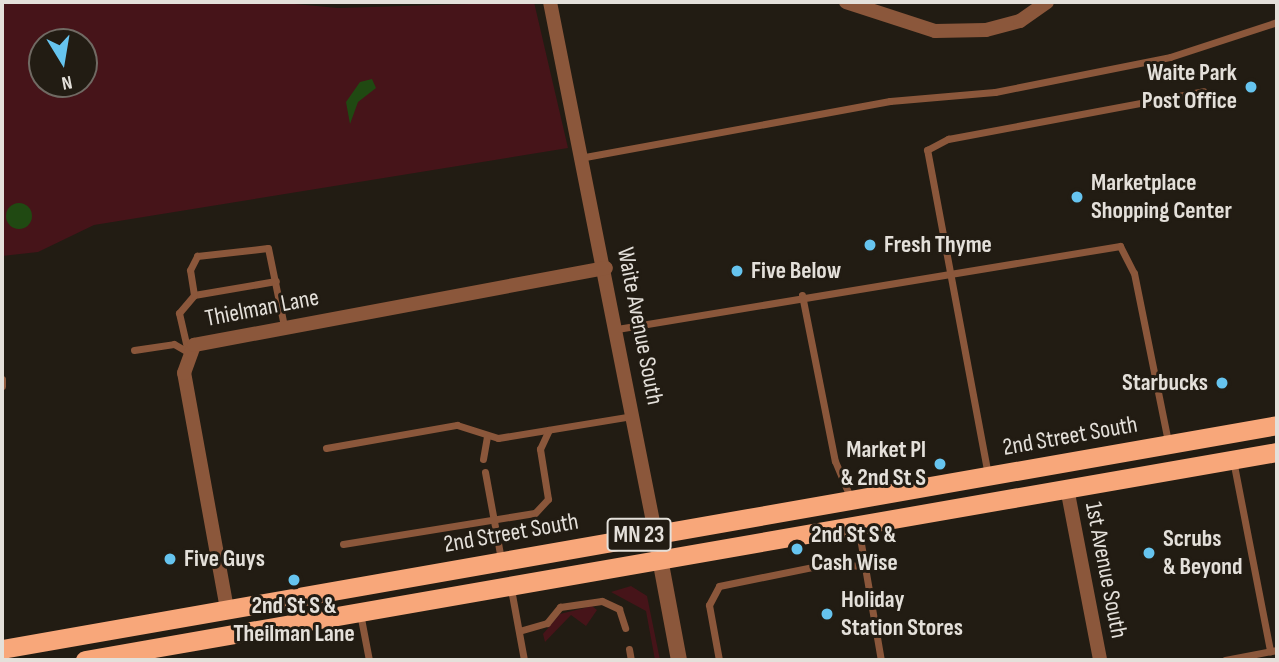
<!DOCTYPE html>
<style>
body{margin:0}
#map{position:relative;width:1279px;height:662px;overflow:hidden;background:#221c13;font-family:"Sofia Sans Condensed",sans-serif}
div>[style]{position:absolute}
.green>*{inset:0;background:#461419}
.water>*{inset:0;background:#204912}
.round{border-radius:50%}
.service>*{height:7px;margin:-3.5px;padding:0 3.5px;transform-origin:3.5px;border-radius:3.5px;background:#8b573b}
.minor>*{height:14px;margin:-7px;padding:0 7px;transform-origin:7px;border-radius:7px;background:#8b573b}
.tertiary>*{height:16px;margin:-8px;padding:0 8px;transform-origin:8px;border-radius:8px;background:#8b573b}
.trunk>*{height:19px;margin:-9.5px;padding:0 9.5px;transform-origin:9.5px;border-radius:9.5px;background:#f8a77a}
.dots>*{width:19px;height:19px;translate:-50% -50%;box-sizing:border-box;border:4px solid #221c13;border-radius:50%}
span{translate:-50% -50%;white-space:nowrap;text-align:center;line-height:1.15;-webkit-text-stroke:6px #221c13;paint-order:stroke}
.shield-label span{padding:2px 5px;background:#221c13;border:2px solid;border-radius:5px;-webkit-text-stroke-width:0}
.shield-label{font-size:23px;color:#e4e0da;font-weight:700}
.poi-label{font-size:24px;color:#e4e0da;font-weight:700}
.right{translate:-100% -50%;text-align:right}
.left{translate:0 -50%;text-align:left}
.street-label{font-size:24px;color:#e4e0da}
.frame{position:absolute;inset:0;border:4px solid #e4e0da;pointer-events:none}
.north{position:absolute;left:28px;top:28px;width:70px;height:70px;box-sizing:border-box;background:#221c13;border:2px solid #706a63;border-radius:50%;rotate:169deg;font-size:19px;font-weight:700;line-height:28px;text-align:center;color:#e4e0da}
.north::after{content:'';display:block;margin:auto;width:24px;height:32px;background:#66c4ef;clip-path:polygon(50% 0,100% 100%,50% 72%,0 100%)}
</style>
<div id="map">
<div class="green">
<div style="clip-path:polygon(evenodd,2px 2px,273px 2px,338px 8px,534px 2px,568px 148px,94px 225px,38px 252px,2px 256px,2px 2px,42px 42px,84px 42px,84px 84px,42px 84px,42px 42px)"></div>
<div style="clip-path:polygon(631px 586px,647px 596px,660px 660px,655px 660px,646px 611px,611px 592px)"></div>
<div style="clip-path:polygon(592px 606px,597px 610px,586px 626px,571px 615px,545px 642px,543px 634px,560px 614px)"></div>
</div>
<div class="water">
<div style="clip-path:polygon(372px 79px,376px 88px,358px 102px,350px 124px,346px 102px,360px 82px)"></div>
<div class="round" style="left:6px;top:203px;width:26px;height:26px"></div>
</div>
<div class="service">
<div style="left:585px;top:157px;width:310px;rotate:-10.4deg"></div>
<div style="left:890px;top:101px;width:105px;rotate:-4.9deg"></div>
<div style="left:995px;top:92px;width:178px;rotate:-11.3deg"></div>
<div style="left:1170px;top:57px;width:113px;rotate:-18.1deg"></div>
<div style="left:194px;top:295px;width:83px;rotate:-9.7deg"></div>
<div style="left:802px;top:295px;width:169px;rotate:78.8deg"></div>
<div style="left:835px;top:461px;width:41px;rotate:67.2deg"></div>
<div style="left:617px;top:329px;width:510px;rotate:-9.37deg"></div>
<div style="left:1120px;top:246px;width:30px;rotate:63deg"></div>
<div style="left:1134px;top:273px;width:171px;rotate:78.6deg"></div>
<div style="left:134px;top:350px;width:40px;rotate:-8.5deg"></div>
<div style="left:174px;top:344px;width:14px;rotate:30deg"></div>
<div style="left:188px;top:352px;width:40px;rotate:-103deg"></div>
<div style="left:179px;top:313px;width:23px;rotate:-50deg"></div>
<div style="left:194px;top:295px;width:25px;rotate:-99deg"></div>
<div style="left:190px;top:270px;width:16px;rotate:-63deg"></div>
<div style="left:197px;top:256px;width:71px;rotate:-6.4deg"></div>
<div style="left:268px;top:248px;width:80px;rotate:78.4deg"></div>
<div style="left:2px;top:379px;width:7px;rotate:90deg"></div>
<div style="left:326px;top:448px;width:133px;rotate:-10deg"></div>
<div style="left:457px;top:425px;width:43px;rotate:17.6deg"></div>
<div style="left:498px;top:438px;width:137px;rotate:-9.3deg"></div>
<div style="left:483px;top:459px;width:23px;rotate:-80deg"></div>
<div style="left:1233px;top:460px;width:195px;rotate:79deg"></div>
<div style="left:485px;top:472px;width:88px;rotate:79.6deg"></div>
<div style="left:988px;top:475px;width:331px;rotate:-100.6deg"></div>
<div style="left:927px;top:150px;width:24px;rotate:-28deg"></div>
<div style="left:948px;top:139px;width:260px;rotate:-10.6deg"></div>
<div style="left:858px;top:526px;width:136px;rotate:80.3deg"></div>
<div style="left:343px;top:544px;width:194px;rotate:-9.2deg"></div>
<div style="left:535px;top:513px;width:19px;rotate:-47deg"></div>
<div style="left:548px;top:499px;width:51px;rotate:-99.1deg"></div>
<div style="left:540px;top:449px;width:21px;rotate:-65deg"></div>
<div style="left:511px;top:589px;width:72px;rotate:79.6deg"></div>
<div style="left:360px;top:613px;width:48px;rotate:79.2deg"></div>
<div style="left:519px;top:631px;width:29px;rotate:-16deg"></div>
<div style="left:547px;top:623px;width:21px;rotate:-51deg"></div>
<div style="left:560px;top:607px;width:42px;rotate:-8.1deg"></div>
<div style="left:602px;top:601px;width:19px;rotate:25deg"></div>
<div style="left:619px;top:609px;width:20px;rotate:72deg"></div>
<div style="left:629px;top:649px;width:11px;rotate:80deg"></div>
<div style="left:719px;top:660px;width:56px;rotate:-100.3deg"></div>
<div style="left:709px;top:605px;width:21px;rotate:-62deg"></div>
<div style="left:719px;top:586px;width:110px;rotate:-11.5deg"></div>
<div style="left:827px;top:564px;width:38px;rotate:3deg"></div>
<div style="left:1225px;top:660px;width:53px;rotate:-10.9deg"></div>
</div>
<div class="minor">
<div style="left:550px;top:2px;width:540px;rotate:78.79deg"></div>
<div style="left:846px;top:2px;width:94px;rotate:18deg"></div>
<div style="left:935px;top:31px;width:51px;rotate:-1.1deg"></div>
<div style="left:986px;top:30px;width:35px;rotate:-15deg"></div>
<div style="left:1020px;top:21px;width:33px;rotate:-35deg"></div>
<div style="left:1067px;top:488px;width:175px;rotate:79.1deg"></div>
<div style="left:227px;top:609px;width:240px;rotate:-100.3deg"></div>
<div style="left:184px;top:373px;width:30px;rotate:-70deg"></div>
<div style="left:194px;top:345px;width:419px;rotate:-10.6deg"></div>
</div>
<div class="tertiary">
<div style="left:655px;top:532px;width:130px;rotate:79.4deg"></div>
</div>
<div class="trunk">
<div style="left:2px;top:649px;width:1295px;rotate:-9.96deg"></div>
<div style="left:85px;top:660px;width:1210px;rotate:-9.9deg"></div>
</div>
<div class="dots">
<div style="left:1251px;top:87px;background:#66c4ef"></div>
<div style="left:1077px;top:197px;background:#66c4ef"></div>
<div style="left:870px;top:245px;background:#66c4ef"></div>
<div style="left:737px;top:271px;background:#66c4ef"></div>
<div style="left:1222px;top:383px;background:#66c4ef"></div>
<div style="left:940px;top:464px;background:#66c4ef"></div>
<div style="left:797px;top:549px;background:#66c4ef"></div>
<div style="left:1149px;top:553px;background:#66c4ef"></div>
<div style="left:170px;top:559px;background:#66c4ef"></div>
<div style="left:294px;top:580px;background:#66c4ef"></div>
<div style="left:827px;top:614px;background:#66c4ef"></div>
</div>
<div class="shield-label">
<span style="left:639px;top:535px">MN 23</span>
</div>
<div class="poi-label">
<span class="right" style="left:1237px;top:87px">Waite Park<br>Post Office</span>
<span class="left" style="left:1091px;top:197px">Marketplace<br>Shopping Center</span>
<span class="left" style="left:884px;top:245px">Fresh Thyme</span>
<span class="left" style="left:751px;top:271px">Five Below</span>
<span class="right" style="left:1208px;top:383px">Starbucks</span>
<span class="right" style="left:926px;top:464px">Market Pl<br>&amp; 2nd St S</span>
<span class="left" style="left:811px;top:549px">2nd St S &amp;<br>Cash Wise</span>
<span class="left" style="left:1163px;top:553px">Scrubs<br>&amp; Beyond</span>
<span class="left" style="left:184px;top:559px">Five Guys</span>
<span class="left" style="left:841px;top:614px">Holiday<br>Station Stores</span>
<span style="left:294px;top:620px">2nd St S &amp;<br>Theilman Lane</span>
</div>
<div class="street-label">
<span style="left:262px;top:308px;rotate:-11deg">Thielman Lane</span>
<span style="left:640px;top:326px;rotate:79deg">Waite Avenue South</span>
<span style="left:1070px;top:436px;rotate:-10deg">2nd Street South</span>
<span style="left:511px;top:533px;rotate:-10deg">2nd Street South</span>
<span style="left:1106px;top:570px;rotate:79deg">1st Avenue South</span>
</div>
<div class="frame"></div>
<div class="north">N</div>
</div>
